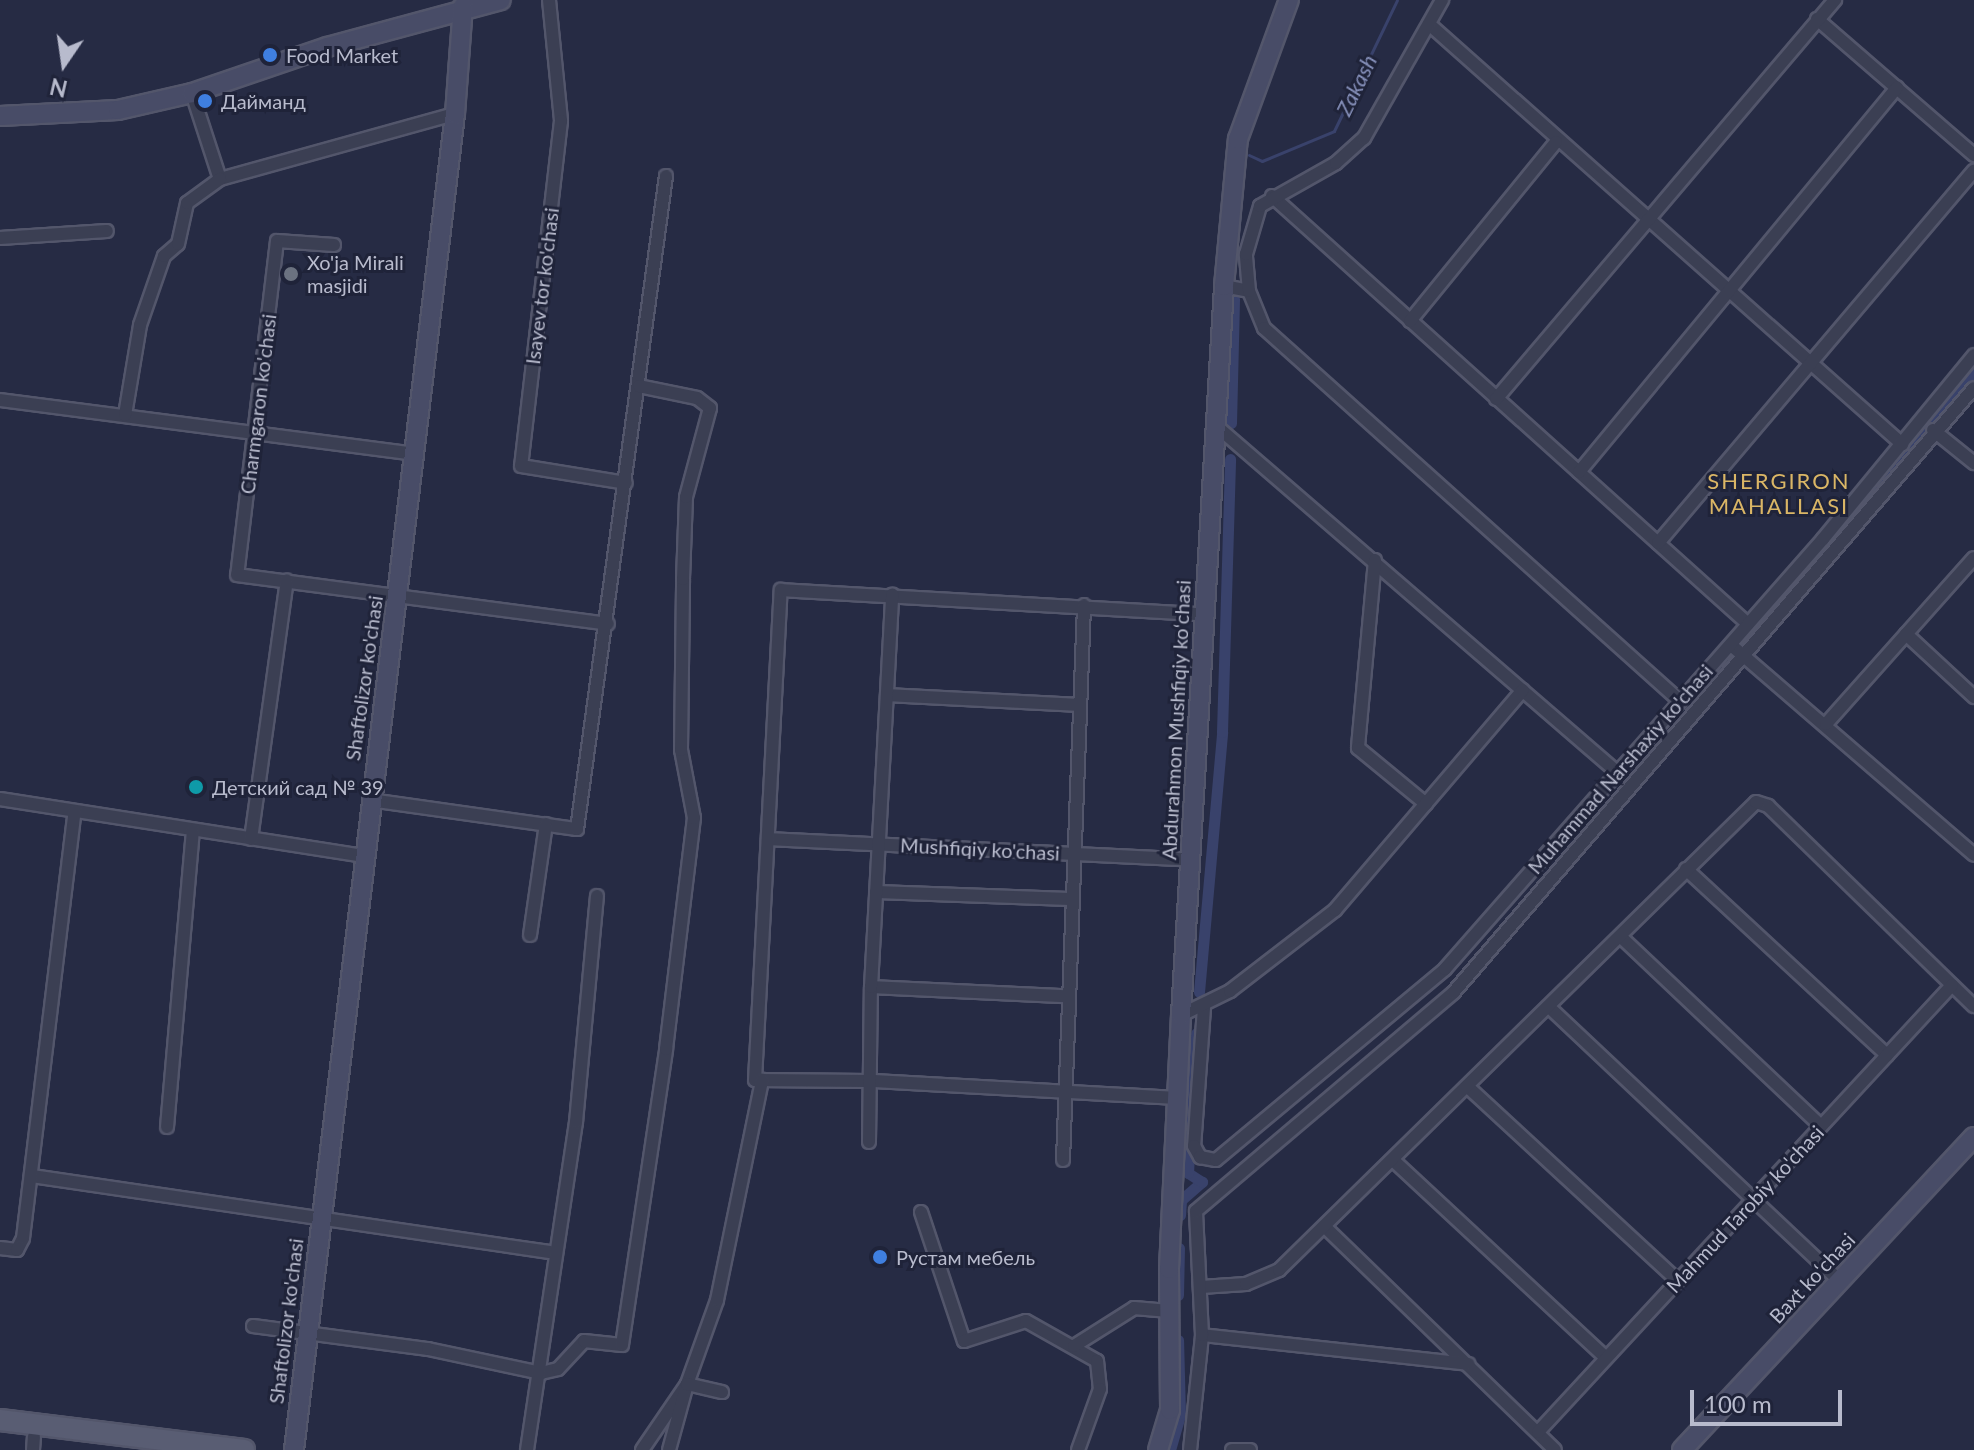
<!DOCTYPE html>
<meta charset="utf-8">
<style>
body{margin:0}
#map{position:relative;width:1974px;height:1450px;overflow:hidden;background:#262b44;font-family:Lato,sans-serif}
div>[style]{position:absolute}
.stream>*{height:3px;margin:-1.5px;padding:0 1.5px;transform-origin:1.5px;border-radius:1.5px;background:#39426b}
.canal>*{height:11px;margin:-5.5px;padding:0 5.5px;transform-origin:5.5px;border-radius:5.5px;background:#39426b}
.roads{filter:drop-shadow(2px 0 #53566b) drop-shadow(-2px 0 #53566b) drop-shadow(0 2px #53566b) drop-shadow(0 -2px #53566b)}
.street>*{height:12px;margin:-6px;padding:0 6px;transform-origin:6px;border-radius:6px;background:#3b3f53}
.secondary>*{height:18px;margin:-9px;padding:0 9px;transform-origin:9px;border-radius:9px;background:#484c67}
.primary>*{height:20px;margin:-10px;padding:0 10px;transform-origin:10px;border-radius:10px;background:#595d73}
.dots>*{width:22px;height:22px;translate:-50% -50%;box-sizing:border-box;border:4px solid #1f2339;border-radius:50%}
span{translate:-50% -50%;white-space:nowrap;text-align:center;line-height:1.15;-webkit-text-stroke:6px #1f2339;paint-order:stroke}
.poi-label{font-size:20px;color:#b8bbcd}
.left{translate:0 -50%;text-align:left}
.street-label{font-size:20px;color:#b8bbcd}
.water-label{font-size:22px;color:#858fb9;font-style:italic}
.neighbourhood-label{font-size:22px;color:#dab666;letter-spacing:2px}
.north{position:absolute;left:24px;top:24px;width:80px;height:80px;-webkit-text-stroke:6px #1f2339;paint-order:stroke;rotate:193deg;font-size:22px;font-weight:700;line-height:32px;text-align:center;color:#b8bbcd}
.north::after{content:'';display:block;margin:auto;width:28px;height:36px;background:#b8bbcd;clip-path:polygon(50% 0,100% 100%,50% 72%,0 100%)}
.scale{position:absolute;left:1690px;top:1390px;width:152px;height:36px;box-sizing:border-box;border:4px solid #b8bbcd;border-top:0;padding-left:10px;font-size:24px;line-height:28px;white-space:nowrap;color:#b8bbcd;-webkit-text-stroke:6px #1f2339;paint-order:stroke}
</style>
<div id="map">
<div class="stream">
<div style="left:1249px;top:155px;width:14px;rotate:25deg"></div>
<div style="left:1262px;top:161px;width:78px;rotate:-22.6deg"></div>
<div style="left:1334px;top:131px;width:145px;rotate:-64.3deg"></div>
</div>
<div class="canal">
<div style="left:1935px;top:419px;width:63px;rotate:-51.5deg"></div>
<div style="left:1231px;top:423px;width:124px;rotate:-88.6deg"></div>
<div style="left:1750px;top:637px;width:268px;rotate:-49.5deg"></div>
<div style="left:1199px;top:992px;width:261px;rotate:-84.9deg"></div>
<div style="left:1222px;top:732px;width:273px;rotate:-88.3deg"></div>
<div style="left:1180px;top:1215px;width:15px;rotate:-86deg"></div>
<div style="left:1181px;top:1200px;width:28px;rotate:-41deg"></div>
<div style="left:1202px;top:1182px;width:17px;rotate:-147deg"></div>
<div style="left:1188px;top:1173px;width:140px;rotate:-86.7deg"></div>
<div style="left:1178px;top:1295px;width:47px;rotate:-88.8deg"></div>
<div style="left:1170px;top:1450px;width:37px;rotate:-74deg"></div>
<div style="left:1180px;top:1414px;width:74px;rotate:-91.5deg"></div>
</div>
<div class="roads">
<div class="street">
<div style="left:549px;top:0;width:122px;rotate:84.3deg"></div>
<div style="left:561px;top:121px;width:347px;rotate:96.6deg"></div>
<div style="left:521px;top:466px;width:106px;rotate:9.2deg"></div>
<div style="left:1817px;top:19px;width:208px;rotate:40.9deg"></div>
<div style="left:1429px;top:24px;width:633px;rotate:41.6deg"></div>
<div style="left:192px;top:93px;width:90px;rotate:72deg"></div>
<div style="left:220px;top:179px;width:244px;rotate:-15.5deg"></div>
<div style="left:1272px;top:196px;width:640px;rotate:41.96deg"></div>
<div style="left:0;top:238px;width:107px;rotate:-3.7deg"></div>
<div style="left:334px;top:245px;width:57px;rotate:-176deg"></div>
<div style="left:277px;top:241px;width:336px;rotate:96.8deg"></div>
<div style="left:237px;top:575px;width:374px;rotate:7.5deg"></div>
<div style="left:1224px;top:286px;width:25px;rotate:11deg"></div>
<div style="left:1249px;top:291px;width:40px;rotate:68deg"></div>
<div style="left:1264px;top:328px;width:559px;rotate:41.88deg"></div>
<div style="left:1249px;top:291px;width:37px;rotate:-95deg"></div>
<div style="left:1246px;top:254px;width:50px;rotate:-73.7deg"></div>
<div style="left:1260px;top:206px;width:87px;rotate:-29.5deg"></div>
<div style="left:1336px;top:163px;width:38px;rotate:-42deg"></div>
<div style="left:1364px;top:138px;width:159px;rotate:-60.5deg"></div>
<div style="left:1410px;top:321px;width:231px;rotate:-50.8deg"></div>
<div style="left:1496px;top:399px;width:524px;rotate:-49.65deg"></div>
<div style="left:0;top:400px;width:417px;rotate:7.4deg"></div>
<div style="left:125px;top:415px;width:91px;rotate:-80.5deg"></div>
<div style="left:140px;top:325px;width:73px;rotate:-70.8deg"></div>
<div style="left:164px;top:256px;width:18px;rotate:-41deg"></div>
<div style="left:178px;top:244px;width:42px;rotate:-77.6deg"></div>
<div style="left:187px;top:203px;width:41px;rotate:-36deg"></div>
<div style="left:1214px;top:424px;width:532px;rotate:40.81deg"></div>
<div style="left:1933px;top:430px;width:53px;rotate:38.8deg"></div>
<div style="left:1579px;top:472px;width:499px;rotate:-50.4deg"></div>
<div style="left:1658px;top:543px;width:488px;rotate:-49.7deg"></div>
<div style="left:1375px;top:560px;width:189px;rotate:95.2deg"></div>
<div style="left:1358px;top:748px;width:88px;rotate:39.5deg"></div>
<div style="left:1906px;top:634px;width:93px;rotate:42.8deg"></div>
<div style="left:1731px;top:645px;width:321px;rotate:40.8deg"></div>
<div style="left:887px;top:695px;width:192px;rotate:3deg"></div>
<div style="left:1826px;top:724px;width:222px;rotate:-48.3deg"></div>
<div style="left:0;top:799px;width:369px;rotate:8.9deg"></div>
<div style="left:370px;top:800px;width:209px;rotate:8deg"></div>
<div style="left:577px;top:829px;width:659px;rotate:-82.24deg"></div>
<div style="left:251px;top:839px;width:261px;rotate:-82.1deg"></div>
<div style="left:768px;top:839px;width:425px;rotate:2.8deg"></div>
<div style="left:1686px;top:869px;width:274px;rotate:42.8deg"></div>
<div style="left:876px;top:892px;width:194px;rotate:2.1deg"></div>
<div style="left:530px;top:935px;width:112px;rotate:-81.8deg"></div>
<div style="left:1621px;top:937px;width:275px;rotate:43.4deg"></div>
<div style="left:871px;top:987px;width:194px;rotate:2.7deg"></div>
<div style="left:1204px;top:1008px;width:138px;rotate:94.1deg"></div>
<div style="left:1194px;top:1146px;width:13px;rotate:61deg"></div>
<div style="left:1200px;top:1157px;width:16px;rotate:11deg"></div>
<div style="left:1216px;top:1160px;width:298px;rotate:-39.8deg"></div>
<div style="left:1445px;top:969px;width:573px;rotate:-48.68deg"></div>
<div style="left:1823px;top:539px;width:238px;rotate:-50.6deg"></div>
<div style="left:1550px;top:1008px;width:398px;rotate:43.3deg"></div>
<div style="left:1181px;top:1015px;width:55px;rotate:-26.1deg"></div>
<div style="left:1230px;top:991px;width:133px;rotate:-37.6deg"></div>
<div style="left:1335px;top:910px;width:289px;rotate:-49.5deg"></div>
<div style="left:1469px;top:1088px;width:284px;rotate:42.7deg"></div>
<div style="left:1177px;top:1098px;width:308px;rotate:-176.8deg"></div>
<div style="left:869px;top:1081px;width:114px;rotate:-179.5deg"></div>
<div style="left:755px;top:1080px;width:491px;rotate:-87deg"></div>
<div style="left:781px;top:590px;width:423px;rotate:3.3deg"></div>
<div style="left:167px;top:1127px;width:298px;rotate:-85deg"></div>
<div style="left:869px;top:1142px;width:155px;rotate:-89.3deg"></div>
<div style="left:871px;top:987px;width:393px;rotate:-86.9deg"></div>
<div style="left:1063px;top:1160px;width:555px;rotate:-87.83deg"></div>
<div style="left:1394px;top:1161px;width:289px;rotate:42.9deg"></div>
<div style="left:32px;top:1176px;width:523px;rotate:8.36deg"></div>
<div style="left:921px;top:1212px;width:136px;rotate:71.6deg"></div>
<div style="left:964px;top:1341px;width:65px;rotate:-17.9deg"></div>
<div style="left:1026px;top:1321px;width:81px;rotate:29.4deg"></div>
<div style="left:1097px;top:1361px;width:28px;rotate:84deg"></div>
<div style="left:1100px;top:1389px;width:65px;rotate:109.8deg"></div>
<div style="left:1325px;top:1227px;width:320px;rotate:44.1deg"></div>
<div style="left:0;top:1248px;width:17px;rotate:7deg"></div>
<div style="left:17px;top:1250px;width:13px;rotate:-63deg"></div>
<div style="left:23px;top:1238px;width:430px;rotate:-83.1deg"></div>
<div style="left:1201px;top:1287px;width:45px;rotate:-3.8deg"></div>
<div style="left:1246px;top:1284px;width:36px;rotate:-23deg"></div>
<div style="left:1279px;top:1270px;width:668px;rotate:-44.45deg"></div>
<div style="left:1756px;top:802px;width:13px;rotate:18deg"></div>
<div style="left:1768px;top:806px;width:287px;rotate:44.2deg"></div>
<div style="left:253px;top:1326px;width:177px;rotate:7.5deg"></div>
<div style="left:428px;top:1349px;width:116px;rotate:12deg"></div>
<div style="left:541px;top:1373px;width:17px;rotate:-13deg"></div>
<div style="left:558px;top:1369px;width:38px;rotate:-47deg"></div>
<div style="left:584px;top:1341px;width:38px;rotate:6deg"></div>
<div style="left:622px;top:1345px;width:299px;rotate:-81.5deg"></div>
<div style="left:666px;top:1049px;width:233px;rotate:-83.1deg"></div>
<div style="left:694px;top:818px;width:69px;rotate:-100.8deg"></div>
<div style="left:681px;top:750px;width:171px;rotate:-89.3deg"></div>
<div style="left:683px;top:579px;width:82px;rotate:-87.9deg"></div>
<div style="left:686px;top:497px;width:92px;rotate:-74.9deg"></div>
<div style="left:710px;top:408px;width:16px;rotate:-142deg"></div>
<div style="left:697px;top:398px;width:59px;rotate:-168.3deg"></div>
<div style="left:1202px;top:1335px;width:268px;rotate:6.2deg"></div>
<div style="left:1074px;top:1346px;width:71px;rotate:-32.3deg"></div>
<div style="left:1134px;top:1308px;width:35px;rotate:5deg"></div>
<div style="left:1538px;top:1432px;width:609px;rotate:-47.19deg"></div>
<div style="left:33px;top:1450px;width:13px;rotate:-86deg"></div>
<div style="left:527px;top:1450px;width:332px;rotate:-81.5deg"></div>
<div style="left:576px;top:1122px;width:227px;rotate:-84.7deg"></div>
<div style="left:642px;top:1450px;width:80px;rotate:-55.7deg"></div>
<div style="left:687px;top:1384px;width:89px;rotate:-70.3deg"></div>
<div style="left:717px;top:1300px;width:225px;rotate:-78.4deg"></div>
<div style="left:669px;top:1450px;width:68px;rotate:-74.7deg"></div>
<div style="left:687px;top:1384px;width:36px;rotate:13deg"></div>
<div style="left:1190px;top:1450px;width:116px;rotate:-84deg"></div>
<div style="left:1202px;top:1335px;width:124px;rotate:-92.8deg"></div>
<div style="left:1196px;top:1211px;width:337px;rotate:-40.3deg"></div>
<div style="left:1453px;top:993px;width:798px;rotate:-49.27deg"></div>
<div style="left:1232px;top:1450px;width:18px"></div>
</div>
<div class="secondary">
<div style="left:0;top:116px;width:118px;rotate:-2.9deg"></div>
<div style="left:118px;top:110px;width:76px;rotate:-12.9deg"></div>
<div style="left:192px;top:93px;width:143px;rotate:-18.8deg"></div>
<div style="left:327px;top:47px;width:180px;rotate:-15.1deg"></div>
<div style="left:294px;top:1450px;width:1346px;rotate:-83.13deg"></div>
<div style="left:455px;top:114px;width:108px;rotate:-85.8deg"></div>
<div style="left:1158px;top:1450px;width:42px;rotate:-73.3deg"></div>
<div style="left:1170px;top:1410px;width:141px;rotate:-90.4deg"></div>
<div style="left:1169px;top:1269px;width:254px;rotate:-87.3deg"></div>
<div style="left:1181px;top:1015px;width:730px;rotate:-86.62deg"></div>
<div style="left:1224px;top:286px;width:148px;rotate:-84.6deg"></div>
<div style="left:1238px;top:139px;width:148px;rotate:-69.9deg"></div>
<div style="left:1682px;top:1450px;width:428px;rotate:-47deg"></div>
</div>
<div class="primary">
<div style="left:0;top:1420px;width:246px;rotate:7deg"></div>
</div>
</div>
<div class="dots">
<div style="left:270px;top:55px;background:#3f7fe0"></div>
<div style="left:205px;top:101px;background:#3f7fe0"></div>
<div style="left:291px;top:274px;background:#6b7280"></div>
<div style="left:196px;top:787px;background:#0f9aa8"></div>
<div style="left:880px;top:1257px;background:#3f7fe0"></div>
</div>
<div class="poi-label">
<span class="left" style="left:286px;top:55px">Food Market</span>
<span class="left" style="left:221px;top:101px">Дайманд</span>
<span class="left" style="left:307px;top:274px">Xo'ja Mirali<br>masjidi</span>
<span class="left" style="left:212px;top:787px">Детский сад № 39</span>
<span class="left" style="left:896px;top:1257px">Рустам мебель</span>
</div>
<div class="street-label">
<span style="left:542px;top:286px;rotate:-83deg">Isayev tor ko'chasi</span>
<span style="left:258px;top:404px;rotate:-83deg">Charmgaron ko'chasi</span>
<span style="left:364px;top:678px;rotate:-82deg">Shaftolizor ko'chasi</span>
<span style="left:1176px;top:720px;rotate:-87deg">Abdurahmon Mushfiqiy koʻchasi</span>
<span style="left:1620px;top:769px;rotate:-49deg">Muhammad Narshaxiy ko'chasi</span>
<span style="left:980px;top:849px;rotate:3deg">Mushfiqiy ko'chasi</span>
<span style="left:1745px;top:1209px;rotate:-47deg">Mahmud Tarobiy ko'chasi</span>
<span style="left:1812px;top:1278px;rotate:-47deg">Baxt koʻchasi</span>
<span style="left:286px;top:1321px;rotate:-83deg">Shaftolizor ko'chasi</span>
</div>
<div class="water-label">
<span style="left:1356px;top:85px;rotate:-64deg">Zakash</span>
</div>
<div class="neighbourhood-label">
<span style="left:1779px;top:493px">SHERGIRON<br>MAHALLASI</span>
</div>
<div class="north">N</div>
<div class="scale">100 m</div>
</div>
